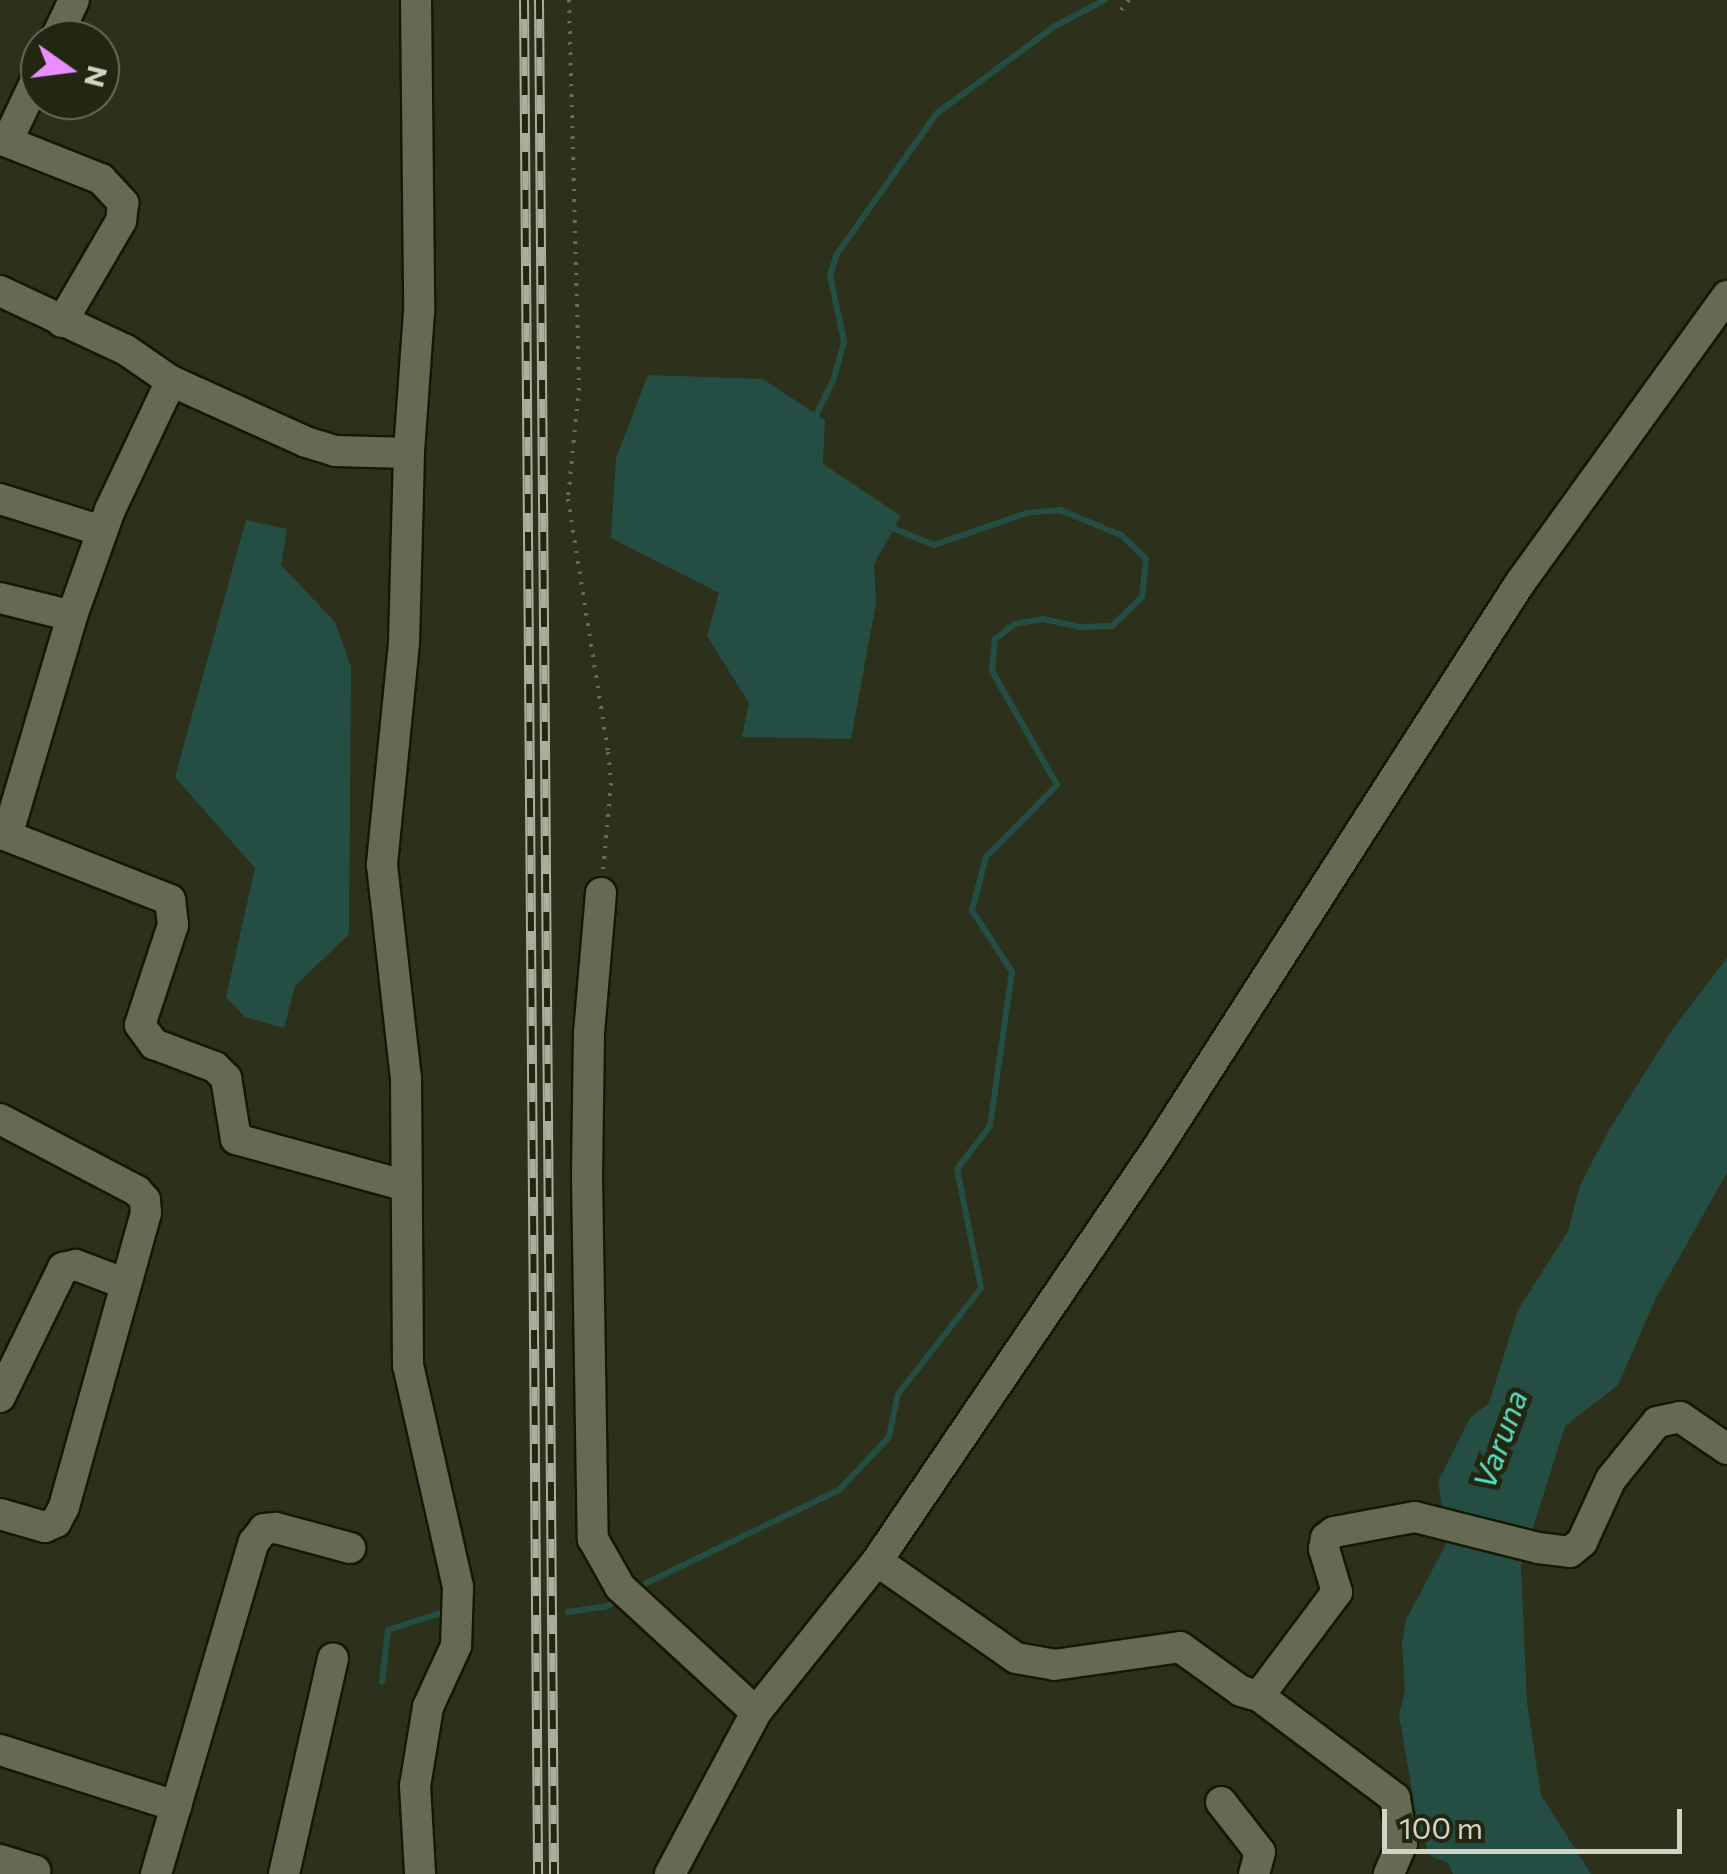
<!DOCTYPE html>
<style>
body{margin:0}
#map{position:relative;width:1727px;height:1874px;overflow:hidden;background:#2d301a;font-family:Commissioner,sans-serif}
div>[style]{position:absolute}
.water>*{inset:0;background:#244e44}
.stream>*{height:6px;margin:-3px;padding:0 3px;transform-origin:3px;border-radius:3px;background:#244e44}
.path>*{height:4px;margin-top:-2px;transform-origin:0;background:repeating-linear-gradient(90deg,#696c59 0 2.5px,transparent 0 10.5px)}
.roads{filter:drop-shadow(2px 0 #161804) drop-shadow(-2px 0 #161804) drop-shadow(0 2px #161804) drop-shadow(0 -2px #161804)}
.minor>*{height:30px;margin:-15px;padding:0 15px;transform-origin:15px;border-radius:15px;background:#666a52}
.rail>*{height:10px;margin-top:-5px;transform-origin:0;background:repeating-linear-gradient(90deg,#232610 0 19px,#abad9d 0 38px);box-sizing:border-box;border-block:2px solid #abad9d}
span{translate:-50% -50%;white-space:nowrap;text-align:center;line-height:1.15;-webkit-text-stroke:10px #232610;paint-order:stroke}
.water-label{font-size:32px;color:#58dec1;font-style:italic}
.north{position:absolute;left:20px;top:20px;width:100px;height:100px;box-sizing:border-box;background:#232610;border:2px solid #696b58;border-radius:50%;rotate:104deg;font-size:28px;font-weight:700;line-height:40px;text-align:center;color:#d1d3c5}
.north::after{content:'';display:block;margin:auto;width:35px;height:45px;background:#e88eff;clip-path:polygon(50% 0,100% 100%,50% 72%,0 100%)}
.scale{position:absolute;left:1382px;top:1809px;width:300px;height:45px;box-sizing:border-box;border:5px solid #d1d3c5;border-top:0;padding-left:12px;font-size:30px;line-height:35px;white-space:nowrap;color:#d1d3c5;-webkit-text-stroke:8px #232610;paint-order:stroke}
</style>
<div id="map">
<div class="water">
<div style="clip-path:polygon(648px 375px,763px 379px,825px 420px,823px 464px,901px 516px,874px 564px,876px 603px,851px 739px,742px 737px,749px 703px,707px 636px,719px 593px,611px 538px,616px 458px)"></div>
<div style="clip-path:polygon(246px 520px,287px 529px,281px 565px,335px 622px,351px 667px,349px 934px,295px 986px,284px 1028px,245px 1017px,226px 997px,255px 868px,175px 777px)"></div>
<div style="clip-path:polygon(1727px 958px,1727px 1173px,1655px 1300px,1618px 1385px,1565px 1426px,1521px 1566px,1527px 1703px,1541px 1795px,1591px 1874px,1453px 1874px,1448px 1863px,1431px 1856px,1419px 1831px,1399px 1715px,1405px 1691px,1402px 1644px,1406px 1620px,1447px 1542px,1438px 1481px,1470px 1418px,1489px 1403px,1518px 1310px,1568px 1231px,1580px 1185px,1610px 1128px,1674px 1027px)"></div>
</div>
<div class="stream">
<div style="left:814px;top:419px;width:42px;rotate:-63.4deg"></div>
<div style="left:833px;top:381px;width:41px;rotate:-74.2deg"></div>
<div style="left:844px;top:342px;width:68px;rotate:-101.8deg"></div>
<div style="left:830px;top:275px;width:22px;rotate:-72deg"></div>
<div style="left:837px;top:254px;width:171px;rotate:-54.7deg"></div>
<div style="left:936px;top:114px;width:148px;rotate:-36.5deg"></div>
<div style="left:1055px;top:26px;width:56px;rotate:-27.5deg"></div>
<div style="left:634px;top:1589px;width:228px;rotate:-25.8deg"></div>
<div style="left:839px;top:1490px;width:73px;rotate:-46.7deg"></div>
<div style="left:889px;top:1437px;width:44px;rotate:-78.2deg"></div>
<div style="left:898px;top:1394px;width:135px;rotate:-51.9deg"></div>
<div style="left:981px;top:1288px;width:121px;rotate:-101.4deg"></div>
<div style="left:957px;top:1169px;width:54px;rotate:-52.5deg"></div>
<div style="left:990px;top:1126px;width:156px;rotate:-81.9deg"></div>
<div style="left:1012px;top:972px;width:74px;rotate:-122.8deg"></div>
<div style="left:972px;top:910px;width:55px;rotate:-75.2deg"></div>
<div style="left:986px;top:857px;width:101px;rotate:-45.4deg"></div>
<div style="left:1057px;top:785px;width:131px;rotate:-119.7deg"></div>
<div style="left:992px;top:671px;width:32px;rotate:-85deg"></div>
<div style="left:995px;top:639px;width:25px;rotate:-37deg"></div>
<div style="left:1015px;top:624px;width:28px;rotate:-10deg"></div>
<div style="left:1043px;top:619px;width:39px;rotate:12deg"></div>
<div style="left:1081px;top:627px;width:31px;rotate:-2deg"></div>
<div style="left:1112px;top:626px;width:42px;rotate:-44deg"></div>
<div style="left:1142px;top:597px;width:38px;rotate:-84deg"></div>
<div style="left:1146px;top:559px;width:35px;rotate:-136deg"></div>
<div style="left:1121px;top:535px;width:66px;rotate:-157.7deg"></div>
<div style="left:1060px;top:510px;width:33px;rotate:175deg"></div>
<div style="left:1027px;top:513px;width:98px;rotate:161deg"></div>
<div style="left:934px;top:545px;width:48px;rotate:-157.8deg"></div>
<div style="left:568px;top:1612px;width:40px;rotate:-8.5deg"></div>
<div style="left:608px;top:1606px;width:13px;rotate:-32deg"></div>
<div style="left:382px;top:1682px;width:52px;rotate:-83.4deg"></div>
<div style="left:388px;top:1630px;width:65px;rotate:-17.9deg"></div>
</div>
<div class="path">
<div style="left:569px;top:0;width:388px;rotate:88.5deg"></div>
<div style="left:579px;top:388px;width:112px;rotate:95.7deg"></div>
<div style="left:568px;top:499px;width:256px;rotate:81deg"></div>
<div style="left:608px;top:752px;width:31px;rotate:84deg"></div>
<div style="left:611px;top:783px;width:88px;rotate:95.2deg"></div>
<div style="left:1121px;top:10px;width:13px;rotate:-51deg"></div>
</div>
<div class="roads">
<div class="minor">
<div style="left:416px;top:0;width:312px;rotate:89.4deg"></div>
<div style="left:419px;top:312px;width:141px;rotate:94.1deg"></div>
<div style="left:409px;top:453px;width:190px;rotate:91.5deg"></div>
<div style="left:404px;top:643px;width:223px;rotate:95.7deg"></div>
<div style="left:382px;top:865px;width:215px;rotate:83.6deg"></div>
<div style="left:406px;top:1079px;width:286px;rotate:89.6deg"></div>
<div style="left:408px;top:1365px;width:228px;rotate:77.3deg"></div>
<div style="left:458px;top:1587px;width:59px;rotate:91.9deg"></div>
<div style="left:456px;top:1646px;width:67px;rotate:114.7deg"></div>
<div style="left:428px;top:1707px;width:80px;rotate:99.3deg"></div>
<div style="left:415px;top:1786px;width:88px;rotate:86.7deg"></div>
<div style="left:55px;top:40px;width:44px;rotate:-64.6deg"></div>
<div style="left:0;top:139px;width:109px;rotate:21.6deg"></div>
<div style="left:101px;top:179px;width:33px;rotate:47deg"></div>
<div style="left:123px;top:203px;width:18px;rotate:96deg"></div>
<div style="left:121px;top:221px;width:117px;rotate:120.3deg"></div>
<div style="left:7px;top:142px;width:77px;rotate:-64.8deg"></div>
<div style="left:0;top:291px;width:139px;rotate:25.1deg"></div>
<div style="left:126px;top:350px;width:55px;rotate:34.6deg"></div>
<div style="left:171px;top:381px;width:148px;rotate:24.3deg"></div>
<div style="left:306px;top:442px;width:30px;rotate:17deg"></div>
<div style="left:335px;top:451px;width:74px;rotate:1.5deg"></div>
<div style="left:0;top:499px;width:107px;rotate:17.4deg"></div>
<div style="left:0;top:598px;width:74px;rotate:14deg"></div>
<div style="left:0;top:833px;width:183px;rotate:21.5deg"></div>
<div style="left:170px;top:900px;width:25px;rotate:83deg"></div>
<div style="left:173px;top:925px;width:105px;rotate:108.3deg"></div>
<div style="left:140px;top:1025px;width:24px;rotate:54deg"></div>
<div style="left:154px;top:1044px;width:65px;rotate:20.7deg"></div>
<div style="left:215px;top:1067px;width:16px;rotate:45deg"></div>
<div style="left:226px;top:1078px;width:62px;rotate:80.7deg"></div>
<div style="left:236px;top:1139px;width:177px;rotate:15.4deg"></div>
<div style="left:7px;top:836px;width:229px;rotate:-73.5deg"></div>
<div style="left:72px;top:616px;width:113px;rotate:-70.3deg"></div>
<div style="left:110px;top:510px;width:143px;rotate:-64.7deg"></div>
<div style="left:601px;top:893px;width:140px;rotate:94.9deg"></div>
<div style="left:589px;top:1032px;width:143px;rotate:90.8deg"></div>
<div style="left:587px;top:1175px;width:364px;rotate:89.1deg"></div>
<div style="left:593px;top:1539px;width:55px;rotate:60.6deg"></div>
<div style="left:620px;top:1587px;width:185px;rotate:42.6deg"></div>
<div style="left:0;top:1119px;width:155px;rotate:27.7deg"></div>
<div style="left:137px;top:1191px;width:12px;rotate:48deg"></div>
<div style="left:145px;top:1200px;width:13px;rotate:86deg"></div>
<div style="left:146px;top:1213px;width:305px;rotate:105.6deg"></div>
<div style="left:64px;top:1507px;width:17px;rotate:118deg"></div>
<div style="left:56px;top:1522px;width:12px;rotate:156deg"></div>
<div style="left:45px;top:1527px;width:47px;rotate:-163.9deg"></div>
<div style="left:0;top:1397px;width:144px;rotate:-64deg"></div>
<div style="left:63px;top:1268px;width:13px;rotate:-13deg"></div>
<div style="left:76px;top:1265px;width:53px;rotate:20.8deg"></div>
<div style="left:877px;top:1561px;width:169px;rotate:34.9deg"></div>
<div style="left:1016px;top:1658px;width:39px;rotate:10deg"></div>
<div style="left:1054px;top:1665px;width:127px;rotate:-8.1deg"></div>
<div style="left:1180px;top:1647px;width:75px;rotate:35.8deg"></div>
<div style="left:1241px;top:1691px;width:19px;rotate:16deg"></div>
<div style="left:1259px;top:1696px;width:130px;rotate:-53.1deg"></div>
<div style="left:1337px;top:1592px;width:45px;rotate:-106.8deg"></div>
<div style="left:1324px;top:1549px;width:11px;rotate:-80deg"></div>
<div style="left:1326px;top:1538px;width:10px;rotate:-37deg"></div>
<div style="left:1334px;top:1532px;width:82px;rotate:-10.5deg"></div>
<div style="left:1415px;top:1517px;width:127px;rotate:14.1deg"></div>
<div style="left:1538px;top:1548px;width:32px;rotate:7deg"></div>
<div style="left:1570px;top:1552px;width:16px;rotate:-40deg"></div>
<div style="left:1582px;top:1542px;width:69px;rotate:-65.3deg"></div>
<div style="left:1611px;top:1479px;width:73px;rotate:-51.1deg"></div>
<div style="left:1657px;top:1422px;width:24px;rotate:-12deg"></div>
<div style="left:1680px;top:1417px;width:57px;rotate:34.2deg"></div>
<div style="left:1259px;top:1696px;width:170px;rotate:36.9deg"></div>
<div style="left:1395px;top:1798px;width:46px;rotate:81.2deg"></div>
<div style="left:1402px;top:1843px;width:34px;rotate:113deg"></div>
<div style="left:0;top:1750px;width:185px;rotate:17.7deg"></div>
<div style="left:1221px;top:1802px;width:63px;rotate:52deg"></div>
<div style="left:1260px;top:1852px;width:23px;rotate:105deg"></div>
<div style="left:0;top:1860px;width:37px;rotate:17deg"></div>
<div style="left:156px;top:1874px;width:346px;rotate:-73.6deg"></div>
<div style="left:254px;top:1542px;width:16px;rotate:-52deg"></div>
<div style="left:264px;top:1529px;width:12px;rotate:-5deg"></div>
<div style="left:276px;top:1528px;width:77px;rotate:15.1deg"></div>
<div style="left:284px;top:1874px;width:221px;rotate:-77.2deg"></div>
<div style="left:670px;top:1874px;width:183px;rotate:-62deg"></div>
<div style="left:756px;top:1712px;width:193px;rotate:-51.3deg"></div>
<div style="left:877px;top:1561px;width:500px;rotate:-55.83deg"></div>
<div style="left:1158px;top:1147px;width:670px;rotate:-57.31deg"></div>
<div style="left:1520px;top:583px;width:354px;rotate:-54.2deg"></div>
</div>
</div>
<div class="rail">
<div style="left:524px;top:0;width:1874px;rotate:89.57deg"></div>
<div style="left:539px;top:0;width:1874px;rotate:89.54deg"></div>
</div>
<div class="water-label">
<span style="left:1499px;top:1439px;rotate:-70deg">Varuna</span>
</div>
<div class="north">N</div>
<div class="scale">100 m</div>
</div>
